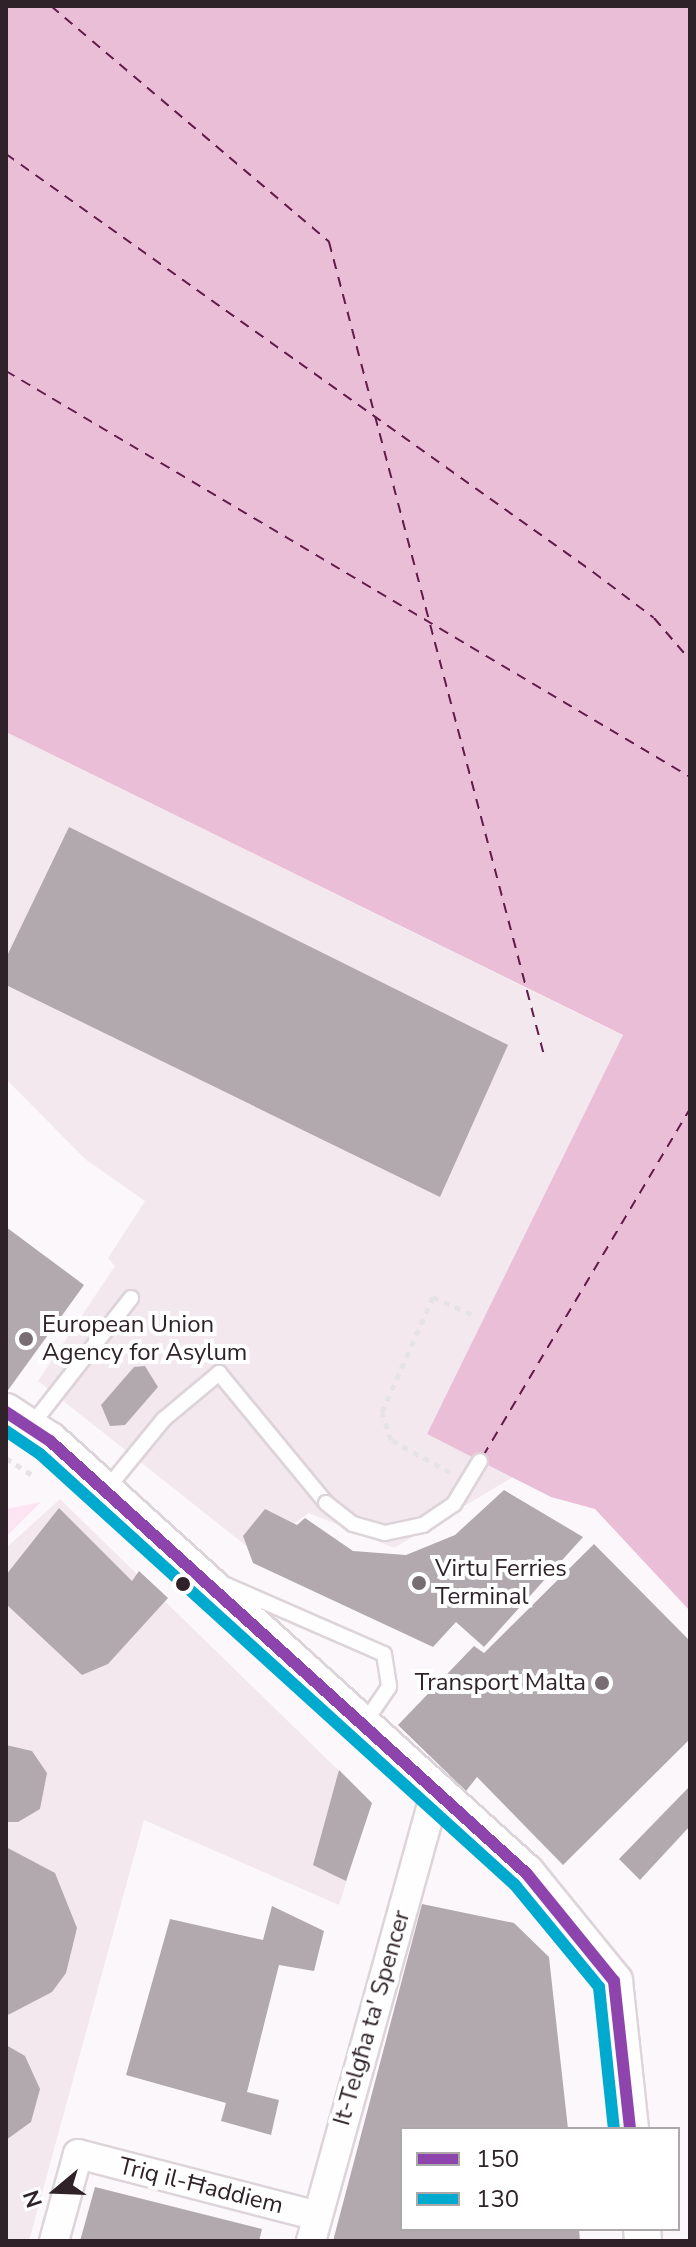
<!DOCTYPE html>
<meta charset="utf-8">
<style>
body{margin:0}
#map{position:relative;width:696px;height:2247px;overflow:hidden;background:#fcf7fa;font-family:"Nunito Sans",sans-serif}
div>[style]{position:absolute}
.built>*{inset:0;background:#f3e8ee}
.green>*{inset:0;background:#fce4f2}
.water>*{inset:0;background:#eabed7}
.ferry>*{height:2px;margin-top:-1px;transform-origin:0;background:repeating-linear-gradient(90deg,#611b4a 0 10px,transparent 0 18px)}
.building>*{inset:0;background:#b1a9ae}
.path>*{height:5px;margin-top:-2.5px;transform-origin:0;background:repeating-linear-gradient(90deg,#e6e3e5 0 6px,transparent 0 12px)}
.roads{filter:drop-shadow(2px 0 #ddd4d9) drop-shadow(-2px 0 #ddd4d9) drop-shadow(0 2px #ddd4d9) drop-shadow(0 -2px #ddd4d9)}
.service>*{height:14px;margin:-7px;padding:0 7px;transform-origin:7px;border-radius:7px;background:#fffefe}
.minor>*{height:28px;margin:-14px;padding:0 14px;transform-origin:14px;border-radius:14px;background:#fffefe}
.tertiary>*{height:36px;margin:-18px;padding:0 18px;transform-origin:18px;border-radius:18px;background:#fffefe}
.bridges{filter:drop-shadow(2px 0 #ddd4d9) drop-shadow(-2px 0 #ddd4d9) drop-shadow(0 2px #ddd4d9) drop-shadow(0 -2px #ddd4d9)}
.service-bridge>*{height:14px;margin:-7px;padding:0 7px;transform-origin:7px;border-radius:7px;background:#fffefe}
.bus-1>*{height:12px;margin:-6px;padding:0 6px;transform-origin:6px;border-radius:6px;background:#8e44ad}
.bus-2>*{height:12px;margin:-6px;padding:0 6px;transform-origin:6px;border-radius:6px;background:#00a9ce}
.dots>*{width:22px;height:22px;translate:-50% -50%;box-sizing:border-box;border:4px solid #fff;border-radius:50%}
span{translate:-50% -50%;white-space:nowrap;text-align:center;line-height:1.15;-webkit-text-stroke:8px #fff;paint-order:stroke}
.poi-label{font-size:24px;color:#2f2229}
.left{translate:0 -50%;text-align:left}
.right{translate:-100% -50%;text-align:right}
.street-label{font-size:24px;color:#2f2229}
.frame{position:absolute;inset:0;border:8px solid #2f2229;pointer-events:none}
.legend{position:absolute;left:400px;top:2127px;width:280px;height:104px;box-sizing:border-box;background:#fff;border:2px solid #aca7a9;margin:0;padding:10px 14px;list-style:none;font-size:24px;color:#2f2229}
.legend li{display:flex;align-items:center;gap:16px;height:40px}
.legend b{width:40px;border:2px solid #aca7a9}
.north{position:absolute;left:16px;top:2151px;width:80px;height:80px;-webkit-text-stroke:6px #fff;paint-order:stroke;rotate:251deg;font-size:22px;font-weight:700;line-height:32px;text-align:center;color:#2f2229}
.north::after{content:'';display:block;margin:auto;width:28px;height:36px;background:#2f2229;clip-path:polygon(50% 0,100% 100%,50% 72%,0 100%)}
</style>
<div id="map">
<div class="built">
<div style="clip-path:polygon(6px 732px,624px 1036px,427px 1434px,513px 1477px,394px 1548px,309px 1513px,254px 1552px,38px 1381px,115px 1266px,108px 1258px,145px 1201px,85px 1159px,6px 1079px)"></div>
<div style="clip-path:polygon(60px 1499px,372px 1803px,339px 1905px,144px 1820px,29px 2241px,6px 2241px,6px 1548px)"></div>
</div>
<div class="green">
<div style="clip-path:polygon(41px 1502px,6px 1537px,6px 1509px)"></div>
</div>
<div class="water">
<div style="clip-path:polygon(6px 6px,690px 6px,690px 1611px,595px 1509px,551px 1497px,427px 1434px,623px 1035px,6px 732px)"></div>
</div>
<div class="ferry">
<div style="left:51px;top:6px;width:365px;rotate:40.3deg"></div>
<div style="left:329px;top:242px;width:845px;rotate:75.19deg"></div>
<div style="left:6px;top:154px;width:721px;rotate:35.45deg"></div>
<div style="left:593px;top:572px;width:76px;rotate:37deg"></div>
<div style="left:654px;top:618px;width:55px;rotate:49.4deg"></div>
<div style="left:6px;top:371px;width:795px;rotate:30.69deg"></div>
<div style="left:483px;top:1456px;width:404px;rotate:-59.2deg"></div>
</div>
<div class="building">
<div style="clip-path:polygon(69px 827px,508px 1045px,440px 1197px,6px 985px,6px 958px)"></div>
<div style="clip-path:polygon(6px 1227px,84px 1285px,6px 1393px)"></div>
<div style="clip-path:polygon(145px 1366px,158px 1387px,125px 1425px,110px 1426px,101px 1405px,134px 1367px)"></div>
<div style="clip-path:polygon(504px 1490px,583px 1537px,484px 1647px,456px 1622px,433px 1647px,253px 1563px,243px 1536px,265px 1509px,297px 1525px,305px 1518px,353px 1551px,406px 1555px,455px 1535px)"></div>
<div style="clip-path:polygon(59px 1508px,132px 1581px,139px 1571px,168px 1598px,108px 1664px,82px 1675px,6px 1604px,6px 1575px)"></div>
<div style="clip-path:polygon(594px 1544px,690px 1641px,690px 1739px,563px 1865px,477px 1777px,466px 1791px,398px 1725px,474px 1646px,484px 1653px)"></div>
<div style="clip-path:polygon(6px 1745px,32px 1751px,47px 1773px,40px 1809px,18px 1822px,6px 1822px)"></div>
<div style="clip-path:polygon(339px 1770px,372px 1803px,346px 1881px,313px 1865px)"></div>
<div style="clip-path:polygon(690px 1786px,690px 1826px,640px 1880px,619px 1859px)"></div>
<div style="clip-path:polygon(6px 1847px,55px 1873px,77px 1928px,66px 1973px,52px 1992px,6px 2016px)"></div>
<div style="clip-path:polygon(422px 1904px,514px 1923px,549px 1957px,568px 2129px,402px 2129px,402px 2229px,579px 2229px,580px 2241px,333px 2241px)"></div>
<div style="clip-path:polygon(272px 1906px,324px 1931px,314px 1971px,279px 1965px,247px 2092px,279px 2100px,271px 2135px,221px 2121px,226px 2103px,126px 2075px,170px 1919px,263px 1940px)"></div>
<div style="clip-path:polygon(6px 2045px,25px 2056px,40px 2089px,31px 2122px,6px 2140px)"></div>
<div style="clip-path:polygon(95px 2187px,262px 2229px,259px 2241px,80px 2241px)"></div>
</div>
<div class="path">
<div style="left:6px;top:1458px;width:35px;rotate:33deg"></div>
<div style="left:450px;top:1472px;width:67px;rotate:-151.5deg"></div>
<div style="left:391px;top:1440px;width:29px;rotate:-108deg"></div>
<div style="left:382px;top:1412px;width:126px;rotate:-66.1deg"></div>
<div style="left:433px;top:1297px;width:47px;rotate:23.8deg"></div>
</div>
<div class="roads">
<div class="service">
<div style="left:30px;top:1427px;width:164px;rotate:-51.9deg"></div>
<div style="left:105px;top:1491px;width:93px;rotate:-50.7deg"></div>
<div style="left:164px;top:1419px;width:72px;rotate:-39.9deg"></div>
<div style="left:219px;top:1373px;width:168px;rotate:50.5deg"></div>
<div style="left:226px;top:1585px;width:172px;rotate:23.6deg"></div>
<div style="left:384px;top:1654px;width:33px;rotate:81deg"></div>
<div style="left:389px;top:1687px;width:46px;rotate:124.4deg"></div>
</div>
<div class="minor">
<div style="left:54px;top:2241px;width:90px;rotate:-74.6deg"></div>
<div style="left:78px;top:2154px;width:247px;rotate:14.5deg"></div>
<div style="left:311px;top:2241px;width:462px;rotate:-74.5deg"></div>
</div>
<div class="tertiary">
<div style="left:6px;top:1412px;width:53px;rotate:33.4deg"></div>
<div style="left:50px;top:1441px;width:644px;rotate:42.23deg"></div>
<div style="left:527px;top:1874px;width:138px;rotate:50.9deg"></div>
<div style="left:614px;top:1981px;width:149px;rotate:83.8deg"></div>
<div style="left:642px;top:2229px;width:12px;rotate:85deg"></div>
</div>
</div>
<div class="bridges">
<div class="service-bridge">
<div style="left:326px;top:1503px;width:34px;rotate:38deg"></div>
<div style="left:353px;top:1524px;width:33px;rotate:16deg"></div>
<div style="left:385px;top:1533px;width:39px;rotate:-12deg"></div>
<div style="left:423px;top:1525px;width:37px;rotate:-34deg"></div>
<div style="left:454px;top:1504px;width:50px;rotate:-58.8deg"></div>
</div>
</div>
<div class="bus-1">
<div style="left:6px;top:1412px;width:53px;rotate:33.4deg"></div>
<div style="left:50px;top:1441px;width:644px;rotate:42.23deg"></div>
<div style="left:527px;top:1874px;width:138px;rotate:50.9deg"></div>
<div style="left:614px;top:1981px;width:149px;rotate:83.8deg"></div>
</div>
<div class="bus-2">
<div style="left:6px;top:1431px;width:41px;rotate:34.1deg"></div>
<div style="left:40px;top:1454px;width:641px;rotate:42.22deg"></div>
<div style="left:515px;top:1885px;width:132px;rotate:50.5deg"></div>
<div style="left:599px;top:1987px;width:143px;rotate:84deg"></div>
</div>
<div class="dots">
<div style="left:26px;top:1339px;background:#776d72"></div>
<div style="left:419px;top:1583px;background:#776d72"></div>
<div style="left:183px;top:1584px;background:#2f2229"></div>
<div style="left:602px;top:1683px;background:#776d72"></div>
</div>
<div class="poi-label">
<span class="left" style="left:42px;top:1339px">European Union<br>Agency for Asylum</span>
<span class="left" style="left:435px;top:1583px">Virtu Ferries<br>Terminal</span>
<span class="right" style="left:586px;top:1683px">Transport Malta</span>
</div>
<div class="street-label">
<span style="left:372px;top:2018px;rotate:-74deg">It-Telgħa ta' Spencer</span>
<span style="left:201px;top:2186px;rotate:14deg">Triq il-Ħaddiem</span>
</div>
<div class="frame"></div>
<ul class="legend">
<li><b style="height:10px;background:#8e44ad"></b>150</li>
<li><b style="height:10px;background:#00a9ce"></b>130</li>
</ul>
<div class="north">N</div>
</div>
